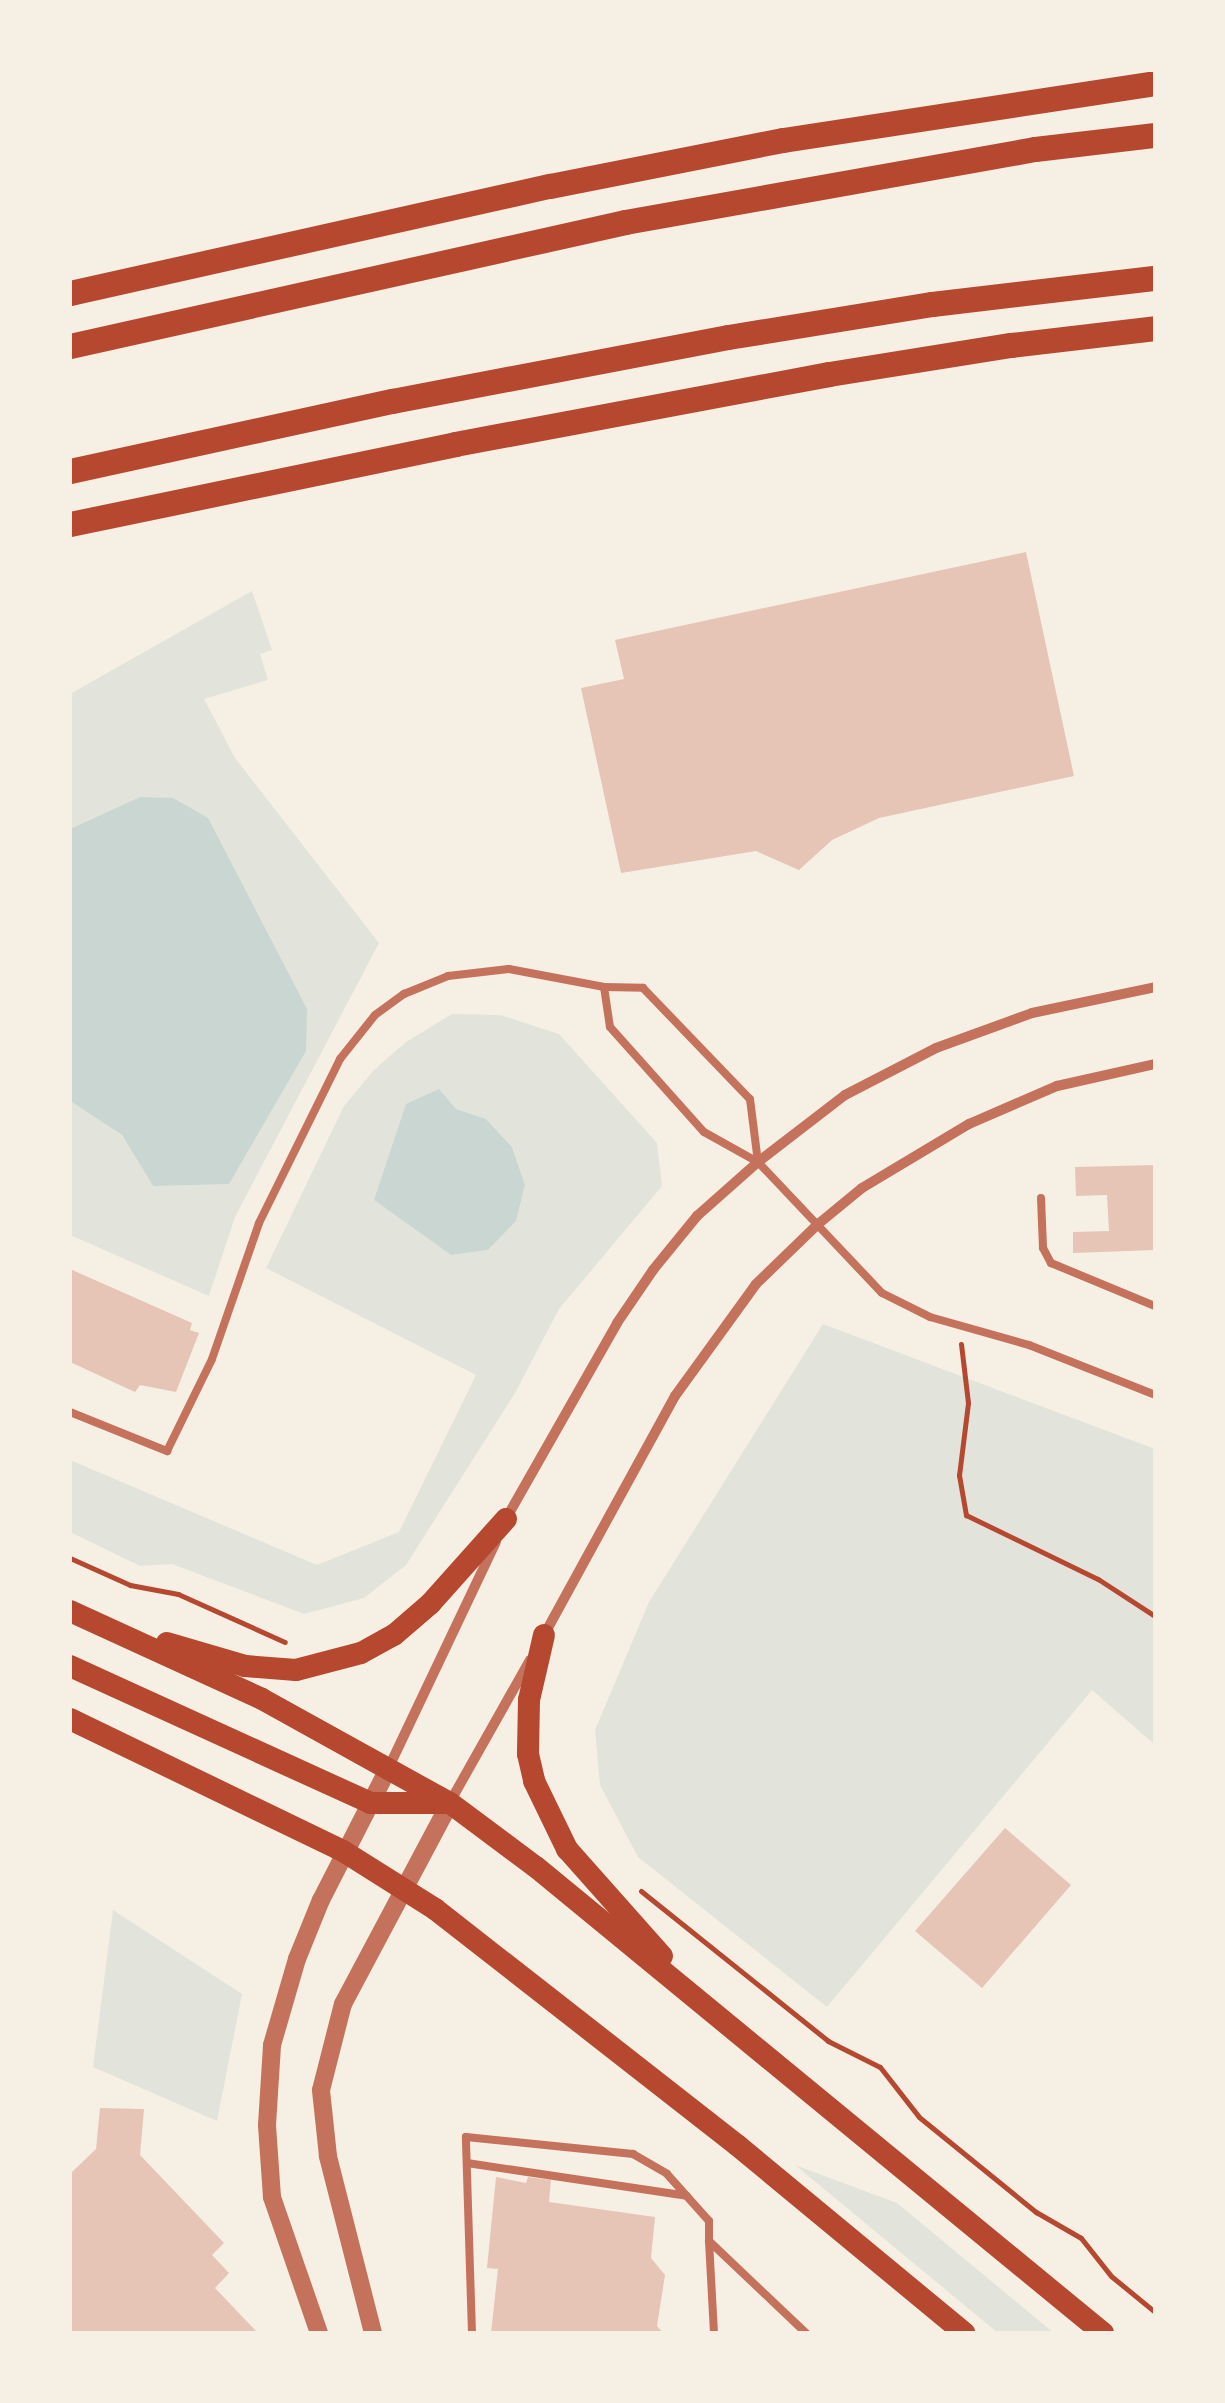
<!DOCTYPE html>
<style>
body{margin:0}
#map{position:relative;width:1225px;height:2403px;overflow:hidden;background:#f6efe4;font-family:"PT Serif",serif}
div>[style]{position:absolute}
.green>*{inset:0;background:#e2e4dc}
.water>*{inset:0;background:#c9d6d2}
.building>*{inset:0;background:#e6c5b7}
.path>*{height:5px;margin:-2.5px;padding:0 2.5px;transform-origin:2.5px;border-radius:2.5px;background:#b5482f}
.service>*{height:8px;margin:-4px;padding:0 4px;transform-origin:4px;border-radius:4px;background:#c5725c}
.minor>*{height:10px;margin:-5px;padding:0 5px;transform-origin:5px;border-radius:5px;background:#c5725c}
.tertiary>*{height:18px;margin:-9px;padding:0 9px;transform-origin:9px;border-radius:9px;background:#c5725c}
.primary>*{height:22px;margin:-11px;padding:0 11px;transform-origin:11px;border-radius:11px;background:#b5482f}
.motorway>*{height:25px;margin:-12.5px;padding:0 12.5px;transform-origin:12.5px;border-radius:12.5px;background:#b5482f}
span{translate:-50% -50%;white-space:nowrap;text-align:center;line-height:1.15;-webkit-text-stroke:8px #f6efe4;paint-order:stroke}
.frame{position:absolute;inset:0;border:72px solid #f6efe4;pointer-events:none}
</style>
<div id="map">
<div class="green">
<div style="clip-path:polygon(252px 591px,272px 650px,260px 654px,268px 680px,204px 699px,235px 758px,379px 943px,235px 1217px,209px 1296px,70px 1235px,70px 1101px,122px 1135px,153px 1186px,140px 797px,70px 829px,70px 694px)"></div>
<div style="clip-path:polygon(evenodd,452px 1014px,500px 1015px,559px 1034px,657px 1143px,662px 1186px,559px 1309px,515px 1393px,406px 1565px,364px 1598px,304px 1614px,172px 1564px,140px 1566px,70px 1532px,70px 1460px,317px 1565px,399px 1532px,476px 1375px,266px 1268px,344px 1106px,374px 1070px,406px 1042px,452px 1014px,438px 1089px,456px 1109px,486px 1119px,512px 1147px,525px 1185px,516px 1221px,488px 1250px,451px 1255px,374px 1200px,438px 1089px)"></div>
<div style="clip-path:polygon(823px 1324px,1155px 1449px,1155px 1745px,1092px 1690px,827px 2007px,638px 1857px,600px 1785px,595px 1730px,649px 1602px)"></div>
<div style="clip-path:polygon(113px 1910px,242px 1994px,217px 2121px,93px 2067px)"></div>
<div style="clip-path:polygon(795px 2165px,897px 2203px,1054px 2333px,998px 2333px)"></div>
</div>
<div class="water">
<div style="clip-path:polygon(140px 797px,173px 798px,208px 818px,307px 1009px,306px 1051px,229px 1184px,153px 1186px,122px 1135px,70px 1101px,70px 829px)"></div>
<div style="clip-path:polygon(439px 1089px,456px 1109px,486px 1119px,512px 1147px,525px 1185px,516px 1221px,488px 1250px,451px 1255px,374px 1200px,406px 1104px)"></div>
</div>
<div class="building">
<div style="clip-path:polygon(1026px 552px,1074px 776px,879px 818px,832px 840px,799px 870px,756px 851px,621px 873px,581px 688px,624px 679px,615px 640px)"></div>
<div style="clip-path:polygon(1155px 1165px,1155px 1250px,1073px 1253px,1073px 1232px,1109px 1231px,1107px 1195px,1076px 1196px,1075px 1167px)"></div>
<div style="clip-path:polygon(70px 1269px,192px 1323px,190px 1330px,199px 1333px,176px 1392px,140px 1385px,135px 1392px,70px 1362px)"></div>
<div style="clip-path:polygon(1005px 1828px,1071px 1885px,982px 1988px,915px 1931px)"></div>
<div style="clip-path:polygon(100px 2108px,144px 2109px,140px 2155px,224px 2243px,212px 2255px,229px 2273px,215px 2288px,258px 2333px,70px 2333px,70px 2174px,96px 2149px)"></div>
<div style="clip-path:polygon(496px 2177px,526px 2183px,528px 2177px,551px 2180px,549px 2202px,655px 2217px,651px 2258px,665px 2275px,657px 2326px,663px 2333px,491px 2333px,498px 2269px,487px 2268px)"></div>
</div>
<div class="path">
<div style="left:961px;top:1344px;width:59px;rotate:83.2deg"></div>
<div style="left:968px;top:1403px;width:73px;rotate:97.1deg"></div>
<div style="left:959px;top:1475px;width:41px;rotate:80.1deg"></div>
<div style="left:966px;top:1515px;width:147px;rotate:25.9deg"></div>
<div style="left:1098px;top:1579px;width:68px;rotate:33deg"></div>
<div style="left:70px;top:1558px;width:66px;rotate:24.2deg"></div>
<div style="left:130px;top:1585px;width:49px;rotate:10.6deg"></div>
<div style="left:178px;top:1594px;width:117px;rotate:24.2deg"></div>
<div style="left:641px;top:1891px;width:240px;rotate:38.7deg"></div>
<div style="left:828px;top:2041px;width:58px;rotate:26.6deg"></div>
<div style="left:880px;top:2067px;width:63px;rotate:52deg"></div>
<div style="left:919px;top:2117px;width:151px;rotate:39.1deg"></div>
<div style="left:1036px;top:2212px;width:52px;rotate:30deg"></div>
<div style="left:1081px;top:2238px;width:48px;rotate:51.7deg"></div>
<div style="left:1111px;top:2276px;width:57px;rotate:39.3deg"></div>
</div>
<div class="service">
<div style="left:604px;top:987px;width:40px;rotate:81.5deg"></div>
<div style="left:610px;top:1027px;width:141px;rotate:48.2deg"></div>
<div style="left:704px;top:1132px;width:62px;rotate:29.1deg"></div>
<div style="left:758px;top:1162px;width:180px;rotate:46.6deg"></div>
<div style="left:882px;top:1293px;width:54px;rotate:26.6deg"></div>
<div style="left:930px;top:1317px;width:103px;rotate:15.8deg"></div>
<div style="left:1029px;top:1345px;width:136px;rotate:21.6deg"></div>
<div style="left:1041px;top:1198px;width:50px;rotate:87.7deg"></div>
<div style="left:1043px;top:1248px;width:17px;rotate:62deg"></div>
<div style="left:1051px;top:1263px;width:113px;rotate:22.5deg"></div>
<div style="left:70px;top:1412px;width:105px;rotate:21.9deg"></div>
<div style="left:167px;top:1451px;width:102px;rotate:-63.9deg"></div>
<div style="left:212px;top:1359px;width:144px;rotate:-70.9deg"></div>
<div style="left:259px;top:1223px;width:183px;rotate:-63.7deg"></div>
<div style="left:340px;top:1059px;width:56px;rotate:-51.5deg"></div>
<div style="left:375px;top:1015px;width:36px;rotate:-36deg"></div>
<div style="left:404px;top:994px;width:48px;rotate:-22.2deg"></div>
<div style="left:448px;top:976px;width:61px;rotate:-6.5deg"></div>
<div style="left:509px;top:969px;width:97px;rotate:10.7deg"></div>
<div style="left:604px;top:987px;width:39px;rotate:1deg"></div>
<div style="left:643px;top:988px;width:154px;rotate:46.1deg"></div>
<div style="left:750px;top:1099px;width:64px;rotate:82.8deg"></div>
<div style="left:467px;top:2163px;width:222px;rotate:8.5deg"></div>
<div style="left:709px;top:2241px;width:92px;rotate:86.9deg"></div>
<div style="left:472px;top:2333px;width:196px;rotate:-91.8deg"></div>
<div style="left:466px;top:2137px;width:168px;rotate:5.8deg"></div>
<div style="left:633px;top:2154px;width:39px;rotate:30deg"></div>
<div style="left:667px;top:2174px;width:63px;rotate:48.2deg"></div>
<div style="left:709px;top:2221px;width:20px;rotate:90deg"></div>
<div style="left:709px;top:2241px;width:134px;rotate:43.5deg"></div>
</div>
<div class="minor">
<div style="left:507px;top:1517px;width:223px;rotate:-60.4deg"></div>
<div style="left:617px;top:1323px;width:64px;rotate:-55.8deg"></div>
<div style="left:653px;top:1270px;width:70px;rotate:-50.8deg"></div>
<div style="left:697px;top:1216px;width:81px;rotate:-41.5deg"></div>
<div style="left:758px;top:1162px;width:110px;rotate:-37.6deg"></div>
<div style="left:845px;top:1095px;width:102px;rotate:-27.3deg"></div>
<div style="left:936px;top:1048px;width:102px;rotate:-20deg"></div>
<div style="left:1032px;top:1013px;width:126px;rotate:-11.9deg"></div>
<div style="left:543px;top:1637px;width:275px;rotate:-61.3deg"></div>
<div style="left:675px;top:1396px;width:138px;rotate:-54.1deg"></div>
<div style="left:756px;top:1284px;width:85px;rotate:-44deg"></div>
<div style="left:817px;top:1225px;width:58px;rotate:-39.4deg"></div>
<div style="left:862px;top:1188px;width:125px;rotate:-30.9deg"></div>
<div style="left:969px;top:1124px;width:96px;rotate:-23.4deg"></div>
<div style="left:1057px;top:1086px;width:100px;rotate:-12.7deg"></div>
<div style="left:389px;top:1767px;width:249px;rotate:-64.6deg"></div>
<div style="left:450px;top:1802px;width:163px;rotate:-60.6deg"></div>
</div>
<div class="tertiary">
<div style="left:319px;top:2333px;width:144px;rotate:-109.1deg"></div>
<div style="left:272px;top:2197px;width:72px;rotate:-94deg"></div>
<div style="left:267px;top:2125px;width:80px;rotate:-86.4deg"></div>
<div style="left:272px;top:2045px;width:90px;rotate:-73.8deg"></div>
<div style="left:297px;top:1959px;width:64px;rotate:-67.9deg"></div>
<div style="left:321px;top:1900px;width:149px;rotate:-62.9deg"></div>
<div style="left:373px;top:2333px;width:183px;rotate:-104.3deg"></div>
<div style="left:328px;top:2156px;width:66px;rotate:-96.1deg"></div>
<div style="left:321px;top:2090px;width:89px;rotate:-75.7deg"></div>
<div style="left:343px;top:2004px;width:228px;rotate:-62deg"></div>
</div>
<div class="primary">
<div style="left:70px;top:1611px;width:211px;rotate:24.6deg"></div>
<div style="left:262px;top:1699px;width:215px;rotate:29deg"></div>
<div style="left:450px;top:1803px;width:107px;rotate:36.7deg"></div>
<div style="left:536px;top:1867px;width:734px;rotate:39.42deg"></div>
<div style="left:544px;top:1635px;width:67px;rotate:103deg"></div>
<div style="left:529px;top:1700px;width:54px;rotate:91.1deg"></div>
<div style="left:528px;top:1754px;width:28px;rotate:77deg"></div>
<div style="left:534px;top:1781px;width:76px;rotate:64.1deg"></div>
<div style="left:567px;top:1849px;width:143px;rotate:48.4deg"></div>
<div style="left:167px;top:1643px;width:81px;rotate:16.4deg"></div>
<div style="left:245px;top:1666px;width:51px;rotate:4.5deg"></div>
<div style="left:296px;top:1670px;width:67px;rotate:-14.7deg"></div>
<div style="left:361px;top:1653px;width:38px;rotate:-29deg"></div>
<div style="left:394px;top:1635px;width:48px;rotate:-40.7deg"></div>
<div style="left:430px;top:1604px;width:114px;rotate:-48.2deg"></div>
<div style="left:70px;top:1666px;width:330px;rotate:24.5deg"></div>
<div style="left:370px;top:1803px;width:77px"></div>
<div style="left:70px;top:1719px;width:303px;rotate:25.8deg"></div>
<div style="left:343px;top:1851px;width:109px;rotate:32.2deg"></div>
<div style="left:435px;top:1909px;width:383px;rotate:38deg"></div>
<div style="left:737px;top:2145px;width:295px;rotate:39.6deg"></div>
</div>
<div class="motorway">
<div style="left:70px;top:293px;width:492px;rotate:-12.6deg"></div>
<div style="left:550px;top:186px;width:237px;rotate:-11.2deg"></div>
<div style="left:783px;top:140px;width:376px;rotate:-8.7deg"></div>
<div style="left:70px;top:346px;width:569px;rotate:-12.59deg"></div>
<div style="left:625px;top:222px;width:416px;rotate:-10.1deg"></div>
<div style="left:1035px;top:149px;width:121px;rotate:-6.7deg"></div>
<div style="left:70px;top:471px;width:330px;rotate:-12.3deg"></div>
<div style="left:392px;top:401px;width:342px;rotate:-10.8deg"></div>
<div style="left:728px;top:337px;width:207px;rotate:-9.2deg"></div>
<div style="left:932px;top:304px;width:225px;rotate:-6.7deg"></div>
<div style="left:70px;top:524px;width:393px;rotate:-11.7deg"></div>
<div style="left:455px;top:444px;width:380px;rotate:-10.6deg"></div>
<div style="left:829px;top:374px;width:184px;rotate:-9.1deg"></div>
<div style="left:1011px;top:345px;width:145px;rotate:-6.7deg"></div>
</div>
<div class="frame"></div>
</div>
